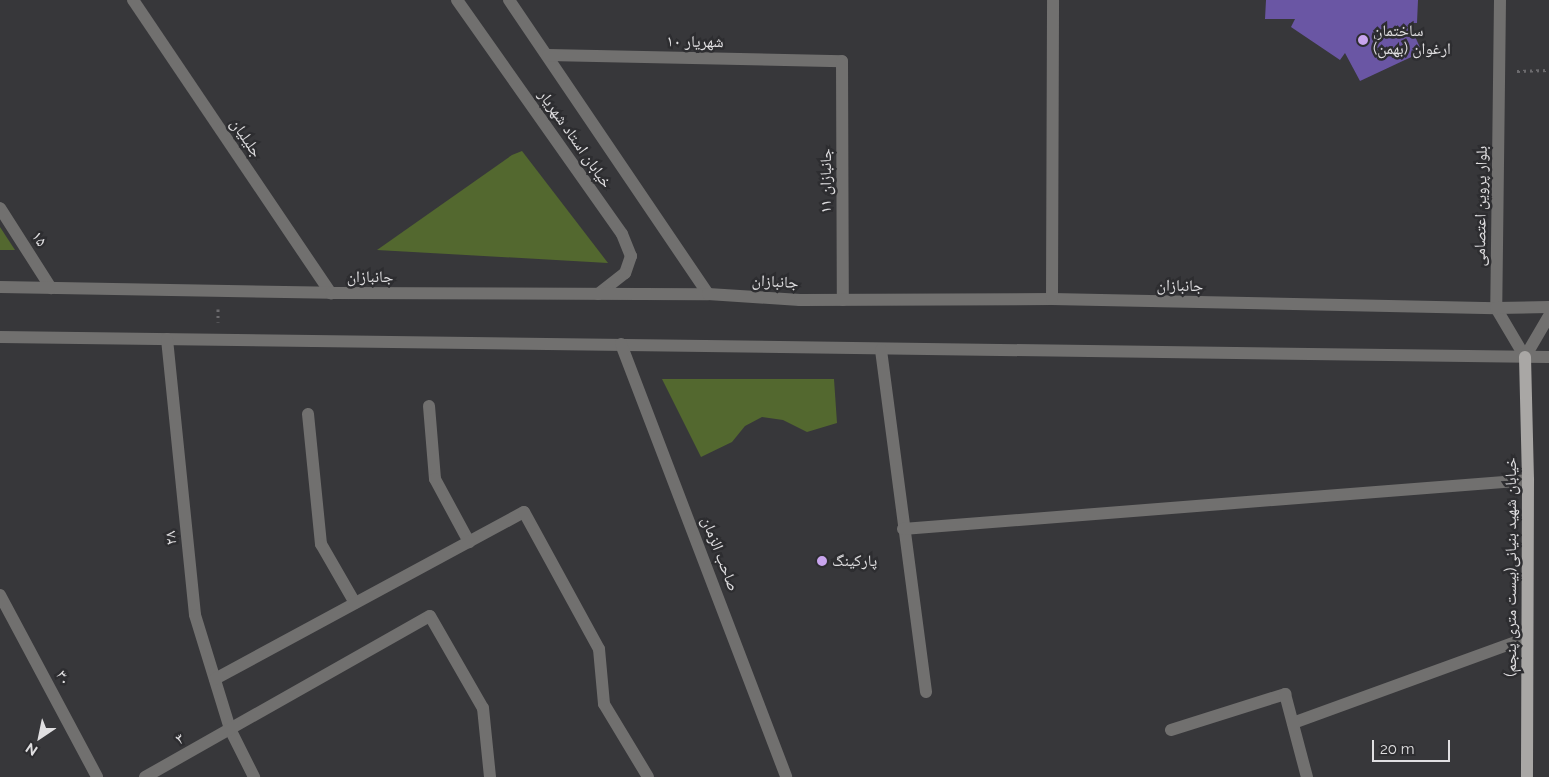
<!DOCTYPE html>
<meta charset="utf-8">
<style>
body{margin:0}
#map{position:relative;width:1549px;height:777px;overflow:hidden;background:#37373a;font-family:Raleway,"Noto Naskh Arabic",sans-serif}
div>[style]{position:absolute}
.green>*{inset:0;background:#53682f}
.building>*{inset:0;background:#6a56a4}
.path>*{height:3px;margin-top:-1.5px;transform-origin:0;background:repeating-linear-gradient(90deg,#6c6b6e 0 2.5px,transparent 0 6.5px)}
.minor>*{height:12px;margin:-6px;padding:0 6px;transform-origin:6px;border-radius:6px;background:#71706f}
.major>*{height:12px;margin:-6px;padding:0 6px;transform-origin:6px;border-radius:6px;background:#a9a7a5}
.dots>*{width:14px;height:14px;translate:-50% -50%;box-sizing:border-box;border:2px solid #2d2d30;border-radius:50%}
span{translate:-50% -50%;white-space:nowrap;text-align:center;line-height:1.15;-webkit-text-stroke:5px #2d2d30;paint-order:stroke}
.poi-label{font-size:16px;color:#e0dfe1}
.left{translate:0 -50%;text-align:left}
.street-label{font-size:16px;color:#e0dfe1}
.north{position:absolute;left:15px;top:712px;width:50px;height:50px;-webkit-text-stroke:4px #2d2d30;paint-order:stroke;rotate:214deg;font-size:14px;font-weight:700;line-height:20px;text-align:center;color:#e0dfe1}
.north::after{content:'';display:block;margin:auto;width:18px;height:22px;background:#e0dfe1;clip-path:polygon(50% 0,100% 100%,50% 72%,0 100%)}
.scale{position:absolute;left:1372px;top:740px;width:78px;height:22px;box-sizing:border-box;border:2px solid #e0dfe1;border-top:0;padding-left:6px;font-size:15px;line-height:18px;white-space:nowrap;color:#e0dfe1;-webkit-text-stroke:4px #2d2d30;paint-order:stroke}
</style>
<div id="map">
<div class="green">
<div style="clip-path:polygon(522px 151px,608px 263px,377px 250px,512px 155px)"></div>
<div style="clip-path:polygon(0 227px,15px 250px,0 250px)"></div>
<div style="clip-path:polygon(662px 379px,834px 379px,837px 423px,807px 432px,783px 420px,762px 417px,745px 426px,732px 442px,701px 457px)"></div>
</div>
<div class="building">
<div style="clip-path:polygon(1266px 0,1418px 0,1417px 23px,1409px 23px,1422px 52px,1360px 81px,1345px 53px,1340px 60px,1291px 27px,1295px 19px,1265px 19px)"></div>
</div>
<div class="path">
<div style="left:1517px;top:71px;width:32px;rotate:-2deg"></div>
<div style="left:218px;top:309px;width:13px;rotate:90deg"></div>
</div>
<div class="minor">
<div style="left:133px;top:0;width:354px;rotate:56deg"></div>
<div style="left:457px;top:0;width:286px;rotate:54.8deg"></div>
<div style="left:622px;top:234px;width:24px;rotate:68deg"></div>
<div style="left:631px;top:256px;width:18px;rotate:109deg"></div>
<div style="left:625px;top:273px;width:34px;rotate:142deg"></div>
<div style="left:509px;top:0;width:355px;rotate:55.9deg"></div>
<div style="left:1500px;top:0;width:308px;rotate:90.7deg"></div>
<div style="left:1496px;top:308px;width:57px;rotate:59.4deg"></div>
<div style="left:1525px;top:357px;width:48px;rotate:-59.7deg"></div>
<div style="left:548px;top:55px;width:294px;rotate:1.2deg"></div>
<div style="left:842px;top:61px;width:239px;rotate:89.8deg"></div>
<div style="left:0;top:208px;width:95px;rotate:57.5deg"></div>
<div style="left:0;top:287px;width:331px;rotate:1deg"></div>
<div style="left:331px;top:293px;width:377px;rotate:0.2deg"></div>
<div style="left:708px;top:294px;width:92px;rotate:3.7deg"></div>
<div style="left:800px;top:300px;width:252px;rotate:-0.2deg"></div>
<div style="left:1052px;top:299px;width:444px;rotate:1.2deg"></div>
<div style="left:1496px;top:308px;width:53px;rotate:-1.1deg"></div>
<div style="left:1052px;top:299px;width:299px;rotate:-89.8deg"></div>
<div style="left:0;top:337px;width:1549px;rotate:0.74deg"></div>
<div style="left:167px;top:339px;width:277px;rotate:84.2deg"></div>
<div style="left:195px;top:615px;width:119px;rotate:72.9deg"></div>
<div style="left:230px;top:729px;width:54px;rotate:63.4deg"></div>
<div style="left:621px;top:344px;width:463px;rotate:69.1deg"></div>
<div style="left:881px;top:350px;width:345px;rotate:82.5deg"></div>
<div style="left:429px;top:406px;width:73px;rotate:85.3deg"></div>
<div style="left:435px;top:479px;width:72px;rotate:61.6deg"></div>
<div style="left:308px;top:414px;width:131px;rotate:84.3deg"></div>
<div style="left:321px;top:544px;width:68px;rotate:60deg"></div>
<div style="left:903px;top:529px;width:627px;rotate:-4.48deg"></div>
<div style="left:0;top:595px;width:206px;rotate:61.9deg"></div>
<div style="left:215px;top:679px;width:351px;rotate:-28.4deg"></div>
<div style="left:524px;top:512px;width:156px;rotate:61.3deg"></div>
<div style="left:599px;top:649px;width:55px;rotate:84.8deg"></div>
<div style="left:604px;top:704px;width:85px;rotate:58.9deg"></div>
<div style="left:1293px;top:723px;width:249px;rotate:-20deg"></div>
<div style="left:1171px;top:730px;width:120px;rotate:-17.5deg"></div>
<div style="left:1285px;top:694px;width:86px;rotate:75.2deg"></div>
<div style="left:145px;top:777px;width:327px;rotate:-29.5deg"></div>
<div style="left:430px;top:616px;width:106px;rotate:60.1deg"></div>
<div style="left:483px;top:708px;width:69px;rotate:84.2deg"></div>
</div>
<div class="major">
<div style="left:1525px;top:357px;width:123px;rotate:88.6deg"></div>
<div style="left:1528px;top:480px;width:297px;rotate:90.2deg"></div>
</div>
<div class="dots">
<div style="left:1363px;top:40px;background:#c9a5ee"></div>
<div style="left:822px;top:561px;background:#c9a5ee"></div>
</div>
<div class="poi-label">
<span class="left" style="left:1373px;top:40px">ساختمان<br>ارغوان (بهمن)</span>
<span class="left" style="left:832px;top:561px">پارکینگ</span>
</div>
<div class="street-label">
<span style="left:695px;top:42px;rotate:1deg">شهریار ۱۰</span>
<span style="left:246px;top:138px;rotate:56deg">جلیلیان</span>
<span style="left:575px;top:139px;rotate:55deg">خیابان استاد شهریار</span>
<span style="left:826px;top:181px;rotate:-90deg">۱۱ جانبازان</span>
<span style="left:1481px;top:206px;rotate:-89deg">بلوار پروین اعتصامی</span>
<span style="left:39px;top:239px;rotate:58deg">۱۵</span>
<span style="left:370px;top:277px">جانبازان</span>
<span style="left:775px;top:282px;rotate:3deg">جانبازان</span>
<span style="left:1180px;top:286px;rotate:1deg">جانبازان</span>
<span style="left:171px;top:538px;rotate:-96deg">۲۸</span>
<span style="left:720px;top:554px;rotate:69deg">صاحب الزمان</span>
<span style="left:1511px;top:567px;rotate:-90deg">خیابان شهید بنیانی(بیست متری پنجم)</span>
<span style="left:63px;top:678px;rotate:62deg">۳۰</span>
<span style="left:180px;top:739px;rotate:-30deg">۳</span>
</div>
<div class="north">N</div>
<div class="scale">20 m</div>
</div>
